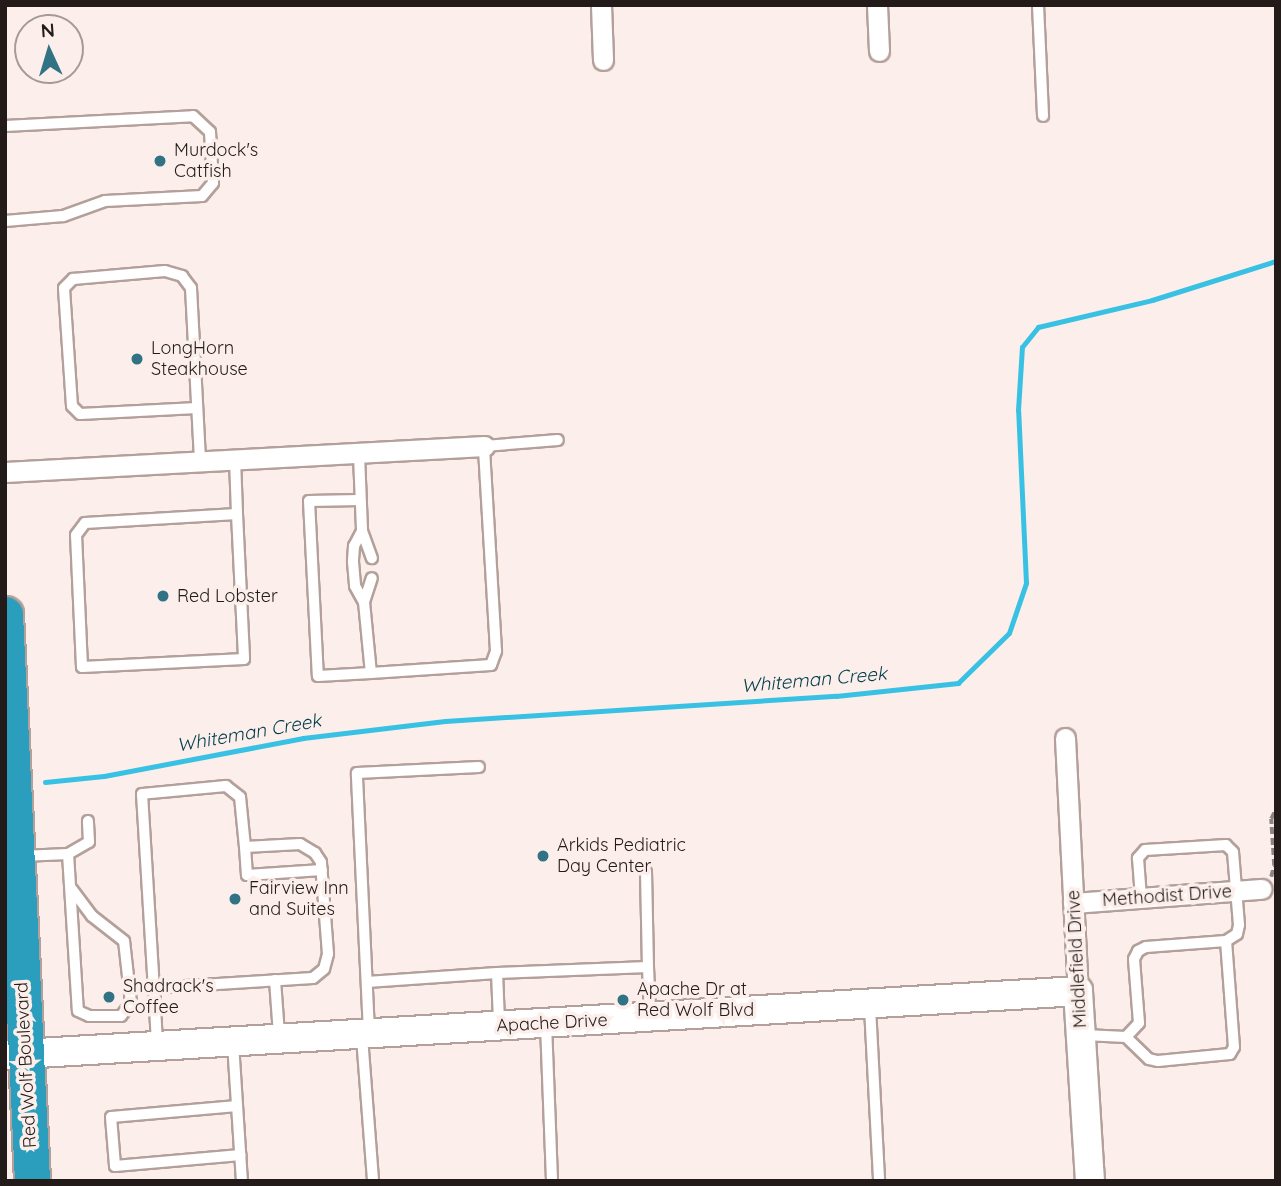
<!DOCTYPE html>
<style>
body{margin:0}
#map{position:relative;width:1281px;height:1186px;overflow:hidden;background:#fcefeb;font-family:Quicksand,sans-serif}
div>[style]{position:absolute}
.stream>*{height:5px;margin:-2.5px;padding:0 2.5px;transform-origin:2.5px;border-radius:2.5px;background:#39c1e4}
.path>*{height:3.5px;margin-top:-1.75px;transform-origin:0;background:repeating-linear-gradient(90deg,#8e8481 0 7px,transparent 0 10.5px)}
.roads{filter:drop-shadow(2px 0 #b4a09a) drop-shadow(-2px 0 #b4a09a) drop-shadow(0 2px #b4a09a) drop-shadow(0 -2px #b4a09a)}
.lane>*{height:10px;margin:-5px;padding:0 5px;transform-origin:5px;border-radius:5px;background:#fff}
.street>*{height:19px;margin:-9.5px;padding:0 9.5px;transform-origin:9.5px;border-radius:9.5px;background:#fff}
.secondary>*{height:28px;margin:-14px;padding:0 14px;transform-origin:14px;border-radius:14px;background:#fff}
.highway>*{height:35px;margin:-17.5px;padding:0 17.5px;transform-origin:17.5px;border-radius:17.5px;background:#2a9ebc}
.dots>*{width:19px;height:19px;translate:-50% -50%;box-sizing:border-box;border:4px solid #fcefeb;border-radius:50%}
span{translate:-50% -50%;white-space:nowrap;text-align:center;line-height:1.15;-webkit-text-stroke:7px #fcefeb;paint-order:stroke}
.poi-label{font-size:18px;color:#221b19}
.left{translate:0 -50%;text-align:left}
.street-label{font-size:18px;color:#221b19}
.water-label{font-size:19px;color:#003d4b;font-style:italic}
.frame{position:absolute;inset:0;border:7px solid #221b19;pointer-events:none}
.north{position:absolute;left:14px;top:14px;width:70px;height:70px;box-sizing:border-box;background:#fcefeb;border:2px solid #a59a97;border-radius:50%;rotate:356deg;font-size:19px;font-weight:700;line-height:28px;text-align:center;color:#221b19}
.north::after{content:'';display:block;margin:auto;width:24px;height:32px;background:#317285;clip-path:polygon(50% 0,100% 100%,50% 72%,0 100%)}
</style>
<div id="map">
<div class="stream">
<div style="left:45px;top:782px;width:59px;rotate:-5.8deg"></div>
<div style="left:104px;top:776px;width:203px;rotate:-10.8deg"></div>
<div style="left:303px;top:738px;width:143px;rotate:-6.8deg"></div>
<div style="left:445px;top:721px;width:392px;rotate:-3.7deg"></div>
<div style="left:836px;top:696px;width:123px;rotate:-6.1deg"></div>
<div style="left:958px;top:683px;width:71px;rotate:-44.4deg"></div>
<div style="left:1009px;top:633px;width:53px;rotate:-71.2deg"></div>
<div style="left:1026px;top:583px;width:173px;rotate:-92.6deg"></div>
<div style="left:1018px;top:410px;width:63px;rotate:-86.4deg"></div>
<div style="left:1022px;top:347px;width:26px;rotate:-51deg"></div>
<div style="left:1038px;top:327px;width:117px;rotate:-13.3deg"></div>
<div style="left:1152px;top:300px;width:130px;rotate:-17.5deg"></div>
</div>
<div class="path">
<div style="left:1271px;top:877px;width:11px;rotate:-75deg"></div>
<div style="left:1274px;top:866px;width:47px;rotate:-93.7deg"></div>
<div style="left:1271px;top:819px;width:11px;rotate:-63deg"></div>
</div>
<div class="roads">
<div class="lane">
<div style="left:1038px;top:5px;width:111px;rotate:87.4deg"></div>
<div style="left:5px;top:126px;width:188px;rotate:-3deg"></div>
<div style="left:193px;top:116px;width:23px;rotate:43deg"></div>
<div style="left:210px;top:132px;width:51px;rotate:86.6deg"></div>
<div style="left:213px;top:183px;width:17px;rotate:130deg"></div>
<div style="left:202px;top:196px;width:97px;rotate:177deg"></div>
<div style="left:105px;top:201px;width:45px;rotate:160.3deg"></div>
<div style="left:63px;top:216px;width:58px;rotate:175.1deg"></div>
<div style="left:197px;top:408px;width:117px;rotate:177.1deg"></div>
<div style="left:80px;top:414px;width:11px;rotate:-135deg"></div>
<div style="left:72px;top:406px;width:118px;rotate:-93.9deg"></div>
<div style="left:64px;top:288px;width:13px;rotate:-45deg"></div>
<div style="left:73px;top:279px;width:92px;rotate:-5deg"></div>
<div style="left:165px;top:271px;width:18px;rotate:16deg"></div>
<div style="left:182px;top:276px;width:15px;rotate:53deg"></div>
<div style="left:191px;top:288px;width:173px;rotate:87deg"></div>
<div style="left:359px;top:455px;width:76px;rotate:87.7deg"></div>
<div style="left:362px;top:531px;width:17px;rotate:118deg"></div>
<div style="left:354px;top:546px;width:16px;rotate:94deg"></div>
<div style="left:353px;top:562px;width:24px;rotate:85deg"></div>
<div style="left:355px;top:586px;width:18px;rotate:61deg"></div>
<div style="left:364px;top:602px;width:71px;rotate:84.4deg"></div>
<div style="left:371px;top:673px;width:120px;rotate:-3.8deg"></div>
<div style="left:491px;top:665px;width:15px;rotate:-70deg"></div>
<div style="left:496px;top:651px;width:205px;rotate:-93.4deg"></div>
<div style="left:484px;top:446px;width:74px;rotate:-4.6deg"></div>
<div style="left:235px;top:459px;width:55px;rotate:87.9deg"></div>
<div style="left:237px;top:514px;width:145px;rotate:87.2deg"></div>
<div style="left:244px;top:659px;width:162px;rotate:177.2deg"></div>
<div style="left:82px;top:667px;width:132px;rotate:-92.6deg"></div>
<div style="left:76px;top:535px;width:15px;rotate:-53deg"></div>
<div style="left:85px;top:523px;width:152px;rotate:-3.4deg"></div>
<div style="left:360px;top:500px;width:51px;rotate:178.9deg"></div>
<div style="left:309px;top:501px;width:175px;rotate:87.1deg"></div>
<div style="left:318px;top:676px;width:53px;rotate:-3.2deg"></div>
<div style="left:362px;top:531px;width:29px;rotate:70deg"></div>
<div style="left:364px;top:602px;width:25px;rotate:-72deg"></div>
<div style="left:245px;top:847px;width:28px;rotate:86deg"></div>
<div style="left:247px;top:875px;width:75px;rotate:-3.8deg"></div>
<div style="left:68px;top:854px;width:24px;rotate:-30deg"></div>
<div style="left:89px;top:842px;width:21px;rotate:-93deg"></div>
<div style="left:21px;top:856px;width:47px;rotate:-2.4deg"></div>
<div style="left:68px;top:854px;width:157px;rotate:86.4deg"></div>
<div style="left:78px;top:1011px;width:12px;rotate:24deg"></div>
<div style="left:89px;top:1016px;width:32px"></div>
<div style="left:121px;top:1016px;width:16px;rotate:-52deg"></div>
<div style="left:131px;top:1003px;width:62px;rotate:-96.4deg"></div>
<div style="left:124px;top:941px;width:41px;rotate:-142deg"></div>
<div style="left:92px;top:916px;width:34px;rotate:-127deg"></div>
<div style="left:646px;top:872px;width:95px;rotate:88.8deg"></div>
<div style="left:275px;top:980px;width:55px;rotate:85.8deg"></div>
<div style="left:367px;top:982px;width:130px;rotate:-4deg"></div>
<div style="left:154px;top:988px;width:159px;rotate:-3.6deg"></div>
<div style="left:313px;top:978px;width:14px;rotate:-39deg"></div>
<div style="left:324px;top:969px;width:16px;rotate:-75deg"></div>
<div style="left:328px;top:954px;width:92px;rotate:-94.4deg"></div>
<div style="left:321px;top:862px;width:11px;rotate:-124deg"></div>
<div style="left:315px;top:853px;width:17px;rotate:-149deg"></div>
<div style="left:300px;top:844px;width:55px;rotate:176.9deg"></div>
<div style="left:245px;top:847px;width:50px;rotate:-95.7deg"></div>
<div style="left:240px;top:797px;width:18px;rotate:-142deg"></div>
<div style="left:226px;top:786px;width:84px;rotate:174.6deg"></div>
<div style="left:142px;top:794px;width:194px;rotate:86.5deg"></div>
<div style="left:154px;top:988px;width:56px;rotate:86.9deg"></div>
<div style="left:870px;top:1007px;width:174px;rotate:87deg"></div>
<div style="left:499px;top:1022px;width:49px;rotate:-92.3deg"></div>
<div style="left:497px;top:973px;width:151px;rotate:-2.3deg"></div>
<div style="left:648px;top:967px;width:47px;rotate:87.6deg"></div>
<div style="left:546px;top:1024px;width:157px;rotate:87.8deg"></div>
<div style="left:369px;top:1032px;width:259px;rotate:-92.7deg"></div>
<div style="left:357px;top:773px;width:122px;rotate:-2.8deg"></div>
<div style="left:1084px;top:1035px;width:42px;rotate:2.7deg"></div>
<div style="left:1126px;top:1037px;width:19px;rotate:-47deg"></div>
<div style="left:1139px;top:1023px;width:64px;rotate:-94.5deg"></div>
<div style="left:1134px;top:959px;width:9px;rotate:-63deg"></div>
<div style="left:1138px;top:951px;width:9px;rotate:-27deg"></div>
<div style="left:1146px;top:947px;width:80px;rotate:-4.3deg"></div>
<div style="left:1226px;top:941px;width:13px;rotate:-32deg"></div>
<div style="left:1237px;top:934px;width:9px;rotate:-77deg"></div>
<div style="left:1239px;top:925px;width:73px;rotate:-94.7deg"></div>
<div style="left:1233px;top:852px;width:10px;rotate:-135deg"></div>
<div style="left:1226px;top:845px;width:81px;rotate:176.5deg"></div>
<div style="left:1145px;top:850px;width:11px;rotate:131deg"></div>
<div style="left:1138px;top:858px;width:40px;rotate:85.7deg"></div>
<div style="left:362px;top:1037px;width:144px;rotate:85.6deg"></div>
<div style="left:1126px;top:1037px;width:32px;rotate:44deg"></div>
<div style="left:1149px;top:1059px;width:9px;rotate:13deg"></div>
<div style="left:1158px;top:1061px;width:72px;rotate:-5.6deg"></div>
<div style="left:1230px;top:1054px;width:8px;rotate:-60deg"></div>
<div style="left:1234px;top:1047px;width:106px;rotate:-94.3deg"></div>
<div style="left:233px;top:1043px;width:138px;rotate:86.3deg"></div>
<div style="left:237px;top:1106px;width:126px;rotate:175deg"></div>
<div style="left:111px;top:1117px;width:49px;rotate:85.3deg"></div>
<div style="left:115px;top:1166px;width:126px;rotate:-5deg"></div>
</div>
<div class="street">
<div style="left:601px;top:5px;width:55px;rotate:87.9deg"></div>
<div style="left:877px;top:5px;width:46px;rotate:87.5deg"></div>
<div style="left:5px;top:472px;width:480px;rotate:-3.1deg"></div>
<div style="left:1065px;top:738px;width:253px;rotate:87.1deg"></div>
<div style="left:1073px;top:903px;width:189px;rotate:-4.3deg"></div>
</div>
<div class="secondary">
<div style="left:5px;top:1055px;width:1075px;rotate:-3.41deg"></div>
<div style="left:1078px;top:991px;width:190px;rotate:86.4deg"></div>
</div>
<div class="highway">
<div style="left:5px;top:614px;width:568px;rotate:87.27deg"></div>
</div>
</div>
<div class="dots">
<div style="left:160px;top:161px;background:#317285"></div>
<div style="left:137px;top:359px;background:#317285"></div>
<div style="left:163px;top:596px;background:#317285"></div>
<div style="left:543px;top:856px;background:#317285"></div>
<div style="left:235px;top:899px;background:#317285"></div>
<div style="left:109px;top:997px;background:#317285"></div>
<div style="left:623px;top:1000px;background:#317285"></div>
</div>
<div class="poi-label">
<span class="left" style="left:174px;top:161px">Murdock's<br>Catfish</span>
<span class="left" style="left:151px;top:359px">LongHorn<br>Steakhouse</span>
<span class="left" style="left:177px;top:596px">Red Lobster</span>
<span class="left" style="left:557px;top:856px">Arkids Pediatric<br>Day Center</span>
<span class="left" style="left:249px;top:899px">Fairview Inn<br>and Suites</span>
<span class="left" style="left:123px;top:997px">Shadrack's<br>Coffee</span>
<span class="left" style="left:637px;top:1000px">Apache Dr at<br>Red Wolf Blvd</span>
</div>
<div class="street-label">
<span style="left:1167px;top:896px;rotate:-4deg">Methodist Drive</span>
<span style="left:1077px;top:959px;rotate:-93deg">Middlefield Drive</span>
<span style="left:552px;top:1023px;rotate:-3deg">Apache Drive</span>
<span style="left:26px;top:1065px;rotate:-93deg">Red Wolf Boulevard</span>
</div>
<div class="water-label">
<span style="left:814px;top:680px;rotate:-5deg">Whiteman Creek</span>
<span style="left:249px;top:733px;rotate:-10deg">Whiteman Creek</span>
</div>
<div class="frame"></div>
<div class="north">N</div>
</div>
